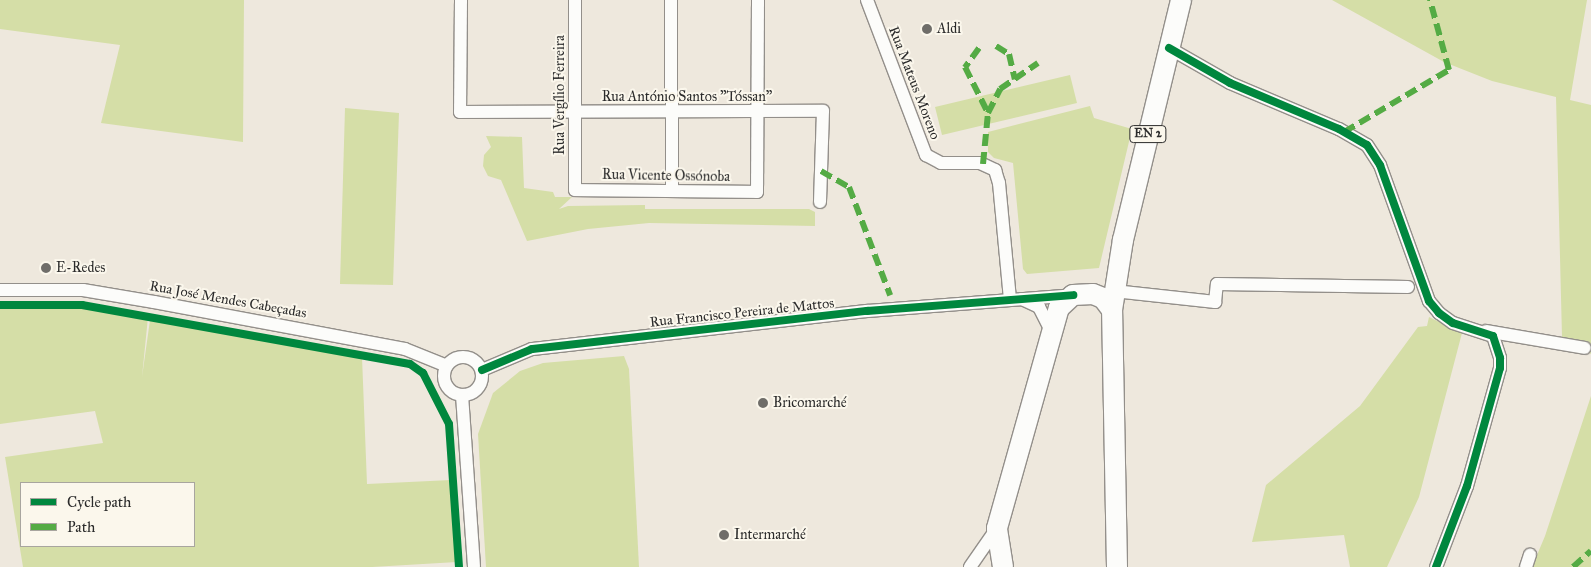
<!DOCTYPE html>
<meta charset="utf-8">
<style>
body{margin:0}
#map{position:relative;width:1591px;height:567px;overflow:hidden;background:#eee8dd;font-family:"IM FELL Great Primer",serif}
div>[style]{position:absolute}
.green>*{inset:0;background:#d5dea7}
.roads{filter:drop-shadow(1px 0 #938f8a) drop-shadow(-1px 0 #938f8a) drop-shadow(0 1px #938f8a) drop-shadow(0 -1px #938f8a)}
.minor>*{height:12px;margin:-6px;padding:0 6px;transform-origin:6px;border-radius:6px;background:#fcfcfa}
.minor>.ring{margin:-6px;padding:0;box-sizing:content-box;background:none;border:12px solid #fcfcfa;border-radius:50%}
.primary>*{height:20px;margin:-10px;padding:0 10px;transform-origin:10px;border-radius:10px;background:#fcfcfa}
.quiet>*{height:6px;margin-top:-3px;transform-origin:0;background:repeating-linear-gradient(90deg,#54ab44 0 12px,transparent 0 18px)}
.cycleway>*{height:8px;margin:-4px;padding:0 4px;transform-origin:4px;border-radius:4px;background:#00873e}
.dots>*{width:14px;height:14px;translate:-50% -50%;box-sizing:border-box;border:2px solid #fbf7ec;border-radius:50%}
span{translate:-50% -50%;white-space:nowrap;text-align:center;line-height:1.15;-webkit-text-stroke:4px #fbf7ec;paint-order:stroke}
.shield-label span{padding:1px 4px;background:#fbf7ec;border:1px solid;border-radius:4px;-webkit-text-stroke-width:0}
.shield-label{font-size:12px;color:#2b2b2b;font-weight:700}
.poi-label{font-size:14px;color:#2b2b2b}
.left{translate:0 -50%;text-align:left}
.street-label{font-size:14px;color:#2b2b2b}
.legend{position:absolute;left:20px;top:482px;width:175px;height:65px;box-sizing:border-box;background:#fbf7ec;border:1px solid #a8a59f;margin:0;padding:6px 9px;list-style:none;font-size:15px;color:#2b2b2b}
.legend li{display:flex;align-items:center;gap:10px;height:25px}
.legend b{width:25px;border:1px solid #a8a59f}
</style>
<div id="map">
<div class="green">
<div style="clip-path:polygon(0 0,244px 0,243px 142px,101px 123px,120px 45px,0 29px)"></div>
<div style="clip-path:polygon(1332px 0,1587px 0,1570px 100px,1591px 105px,1591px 354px,1562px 337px,1556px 97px,1492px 81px,1444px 62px)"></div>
<div style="clip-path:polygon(1070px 75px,1077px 103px,942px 135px,935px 107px)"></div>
<div style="clip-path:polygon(1090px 106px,1094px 118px,1132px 129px,1099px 268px,1027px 274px,1023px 269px,1013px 163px,994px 158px,988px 152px,988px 132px)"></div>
<div style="clip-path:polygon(345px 108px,399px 113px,393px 285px,340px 284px)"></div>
<div style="clip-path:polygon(486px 136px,522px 137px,524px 188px,553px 192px,555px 197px,572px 197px,559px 209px,568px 206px,645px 205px,645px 209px,809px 209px,815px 212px,815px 226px,649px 223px,588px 229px,527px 241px,501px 180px,488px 176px,483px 166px,484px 155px,491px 147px)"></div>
<div style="clip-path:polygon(evenodd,75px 306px,148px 317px,142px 377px,150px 320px,362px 357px,367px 484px,451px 480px,457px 562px,372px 567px,23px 567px,5px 457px,103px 443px,95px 411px,0 424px,0 308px,75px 306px,21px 483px,194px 483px,194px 546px,21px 546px,21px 483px)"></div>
<div style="clip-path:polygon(1429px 317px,1462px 333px,1419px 497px,1387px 567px,1350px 567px,1344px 535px,1252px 542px,1266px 485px,1360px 406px,1418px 327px,1427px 326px)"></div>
<div style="clip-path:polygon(624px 356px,629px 369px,639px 567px,486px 567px,478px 434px,493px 393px,520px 371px,543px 363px)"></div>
<div style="clip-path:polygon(1591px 396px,1591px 567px,1532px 567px,1545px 536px)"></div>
</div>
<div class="roads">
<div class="minor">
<div style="left:461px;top:0;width:112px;rotate:90.5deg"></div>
<div style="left:460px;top:112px;width:363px;rotate:-0.2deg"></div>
<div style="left:823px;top:111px;width:91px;rotate:91.9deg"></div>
<div style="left:575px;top:0;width:190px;rotate:90deg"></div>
<div style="left:575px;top:190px;width:182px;rotate:0.6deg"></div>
<div style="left:757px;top:192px;width:192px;rotate:-89.7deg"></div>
<div style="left:671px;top:0;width:191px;rotate:89.7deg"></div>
<div style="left:867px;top:0;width:166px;rotate:69.2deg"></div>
<div style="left:926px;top:155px;width:17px;rotate:28deg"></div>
<div style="left:941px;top:163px;width:39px"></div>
<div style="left:980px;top:163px;width:17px;rotate:25deg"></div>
<div style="left:995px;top:170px;width:14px;rotate:73deg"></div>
<div style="left:999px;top:183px;width:117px;rotate:84.6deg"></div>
<div style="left:1169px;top:48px;width:70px;rotate:29.8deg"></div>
<div style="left:1230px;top:83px;width:118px;rotate:22.9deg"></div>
<div style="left:1339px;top:129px;width:32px;rotate:30deg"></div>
<div style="left:1367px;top:145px;width:24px;rotate:57deg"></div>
<div style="left:1380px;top:165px;width:145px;rotate:70.2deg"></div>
<div style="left:1429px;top:301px;width:16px;rotate:50deg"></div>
<div style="left:1439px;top:313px;width:17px;rotate:36deg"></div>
<div style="left:1453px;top:323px;width:42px;rotate:18deg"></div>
<div style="left:1493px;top:336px;width:23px;rotate:72deg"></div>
<div style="left:1500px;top:358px;width:10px;rotate:90deg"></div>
<div style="left:1500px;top:368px;width:123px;rotate:105.6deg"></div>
<div style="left:1467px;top:486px;width:87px;rotate:110.9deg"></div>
<div style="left:0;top:290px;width:83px"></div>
<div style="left:83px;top:290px;width:72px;rotate:9.6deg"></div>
<div style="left:154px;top:302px;width:255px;rotate:10.6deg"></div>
<div style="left:405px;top:349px;width:45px;rotate:22deg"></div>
<div style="left:1114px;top:291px;width:102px;rotate:6.2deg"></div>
<div style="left:1215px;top:302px;width:18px;rotate:-84deg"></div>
<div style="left:1217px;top:284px;width:191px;rotate:0.9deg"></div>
<div style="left:1022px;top:299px;width:19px;rotate:25deg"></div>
<div style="left:1039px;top:307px;width:28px;rotate:63deg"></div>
<div style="left:1486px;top:331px;width:100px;rotate:9.7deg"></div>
<div class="ring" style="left:444px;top:357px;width:26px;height:26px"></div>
<div style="left:482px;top:370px;width:54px;rotate:-22.8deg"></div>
<div style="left:532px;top:349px;width:337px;rotate:-6.5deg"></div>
<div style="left:867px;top:311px;width:207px;rotate:-4.4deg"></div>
<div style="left:462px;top:395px;width:172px;rotate:86deg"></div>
<div style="left:970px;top:567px;width:47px;rotate:-55.3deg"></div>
<div style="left:1526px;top:567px;width:13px;rotate:-72deg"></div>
</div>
<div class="primary">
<div style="left:1003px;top:567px;width:39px;rotate:-99deg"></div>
<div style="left:997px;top:528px;width:229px;rotate:-74.3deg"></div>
<div style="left:1059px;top:308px;width:19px;rotate:-43deg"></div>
<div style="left:1073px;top:295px;width:20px;rotate:-3deg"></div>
<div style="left:1093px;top:294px;width:11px;rotate:22deg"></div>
<div style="left:1103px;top:298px;width:15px;rotate:53deg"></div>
<div style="left:1117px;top:567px;width:257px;rotate:-91.1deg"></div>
<div style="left:1112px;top:310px;width:71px;rotate:-81.1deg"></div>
<div style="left:1123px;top:240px;width:247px;rotate:-76.4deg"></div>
</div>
</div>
<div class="quiet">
<div style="left:996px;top:46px;width:15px;rotate:32deg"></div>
<div style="left:1009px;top:54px;width:26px;rotate:77deg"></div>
<div style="left:979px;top:48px;width:24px;rotate:126deg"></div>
<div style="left:965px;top:67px;width:51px;rotate:63.4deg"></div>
<div style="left:1344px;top:132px;width:122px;rotate:-30.6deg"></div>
<div style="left:1449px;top:70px;width:73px;rotate:-105.2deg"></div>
<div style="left:983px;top:164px;width:51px;rotate:-84.4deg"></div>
<div style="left:988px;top:113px;width:27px;rotate:-63deg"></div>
<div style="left:1000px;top:89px;width:46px;rotate:-34.4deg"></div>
<div style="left:821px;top:171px;width:32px;rotate:30deg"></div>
<div style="left:849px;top:187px;width:116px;rotate:69.2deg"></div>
<div style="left:1573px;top:567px;width:24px;rotate:-42deg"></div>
</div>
<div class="cycleway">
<div style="left:1169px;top:48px;width:70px;rotate:29.8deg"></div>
<div style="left:1230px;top:83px;width:118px;rotate:22.9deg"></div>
<div style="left:1339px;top:129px;width:32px;rotate:30deg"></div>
<div style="left:1367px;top:145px;width:24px;rotate:57deg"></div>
<div style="left:1380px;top:165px;width:145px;rotate:70.2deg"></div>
<div style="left:1429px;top:301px;width:16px;rotate:50deg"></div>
<div style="left:1439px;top:313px;width:17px;rotate:36deg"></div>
<div style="left:1453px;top:323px;width:42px;rotate:18deg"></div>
<div style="left:1493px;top:336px;width:23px;rotate:72deg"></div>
<div style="left:1500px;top:358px;width:10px;rotate:90deg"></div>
<div style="left:1500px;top:368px;width:123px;rotate:105.6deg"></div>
<div style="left:1467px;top:486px;width:87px;rotate:110.9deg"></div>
<div style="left:0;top:305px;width:82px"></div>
<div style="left:82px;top:305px;width:333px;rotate:10.2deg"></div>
<div style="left:410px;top:364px;width:16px;rotate:35deg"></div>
<div style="left:423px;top:373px;width:57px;rotate:63deg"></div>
<div style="left:449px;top:424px;width:143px;rotate:86deg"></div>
<div style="left:482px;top:370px;width:54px;rotate:-22.8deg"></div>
<div style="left:532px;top:349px;width:337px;rotate:-6.5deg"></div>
<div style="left:867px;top:311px;width:207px;rotate:-4.4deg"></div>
</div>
<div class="dots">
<div style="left:927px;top:29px;background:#6f6d69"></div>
<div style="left:46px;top:268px;background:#6f6d69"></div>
<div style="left:763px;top:403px;background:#6f6d69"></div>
<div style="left:724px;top:535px;background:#6f6d69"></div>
</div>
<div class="shield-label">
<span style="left:1148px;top:134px">EN 2</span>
</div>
<div class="poi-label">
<span class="left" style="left:937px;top:29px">Aldi</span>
<span class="left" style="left:56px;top:268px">E-Redes</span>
<span class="left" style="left:773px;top:403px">Bricomarché</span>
<span class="left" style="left:734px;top:535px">Intermarché</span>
</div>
<div class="street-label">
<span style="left:914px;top:83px;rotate:69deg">Rua Mateus Moreno</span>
<span style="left:560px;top:95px;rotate:-90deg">Rua Vergílio Ferreira</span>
<span style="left:687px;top:97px">Rua António Santos "Tóssan"</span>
<span style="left:666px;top:176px;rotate:1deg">Rua Vicente Ossónoba</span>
<span style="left:228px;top:300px;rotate:10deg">Rua José Mendes Cabeçadas</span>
<span style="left:742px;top:313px;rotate:-6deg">Rua Francisco Pereira de Mattos</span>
</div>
<ul class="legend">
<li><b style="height:6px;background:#00873e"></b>Cycle path</li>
<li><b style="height:6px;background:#54ab44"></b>Path</li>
</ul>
</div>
